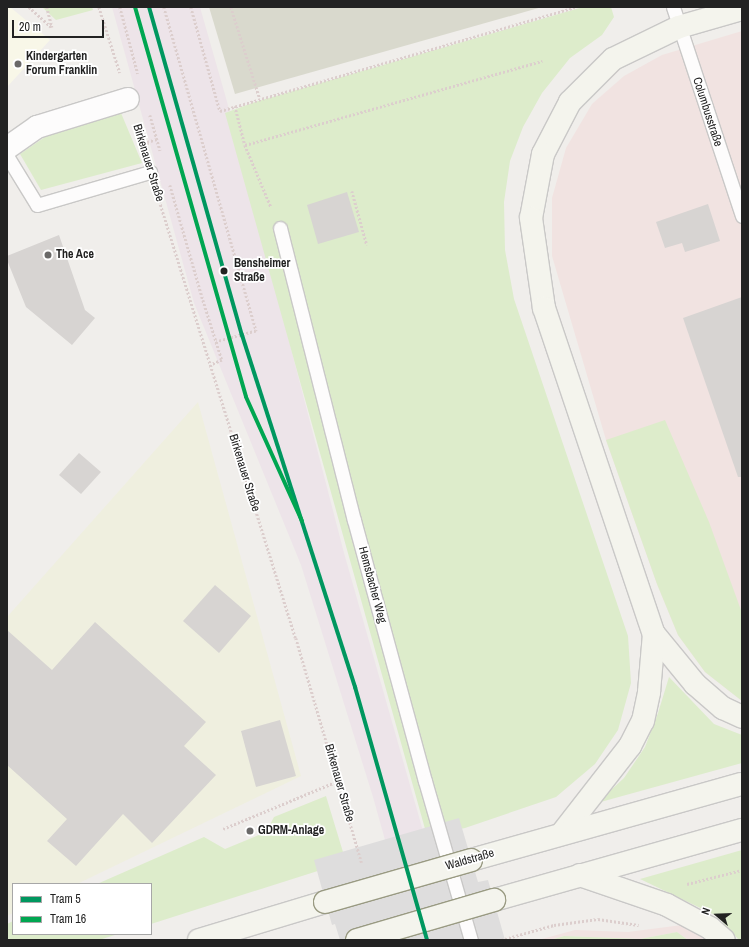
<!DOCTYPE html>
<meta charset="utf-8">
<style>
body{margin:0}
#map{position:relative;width:749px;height:947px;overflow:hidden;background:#f0eeeb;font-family:"Archivo Narrow",sans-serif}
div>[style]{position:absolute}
.commercial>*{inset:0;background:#f1e3e1}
.industrial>*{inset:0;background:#ede4e9}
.education>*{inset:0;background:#f8f7e8}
.construction>*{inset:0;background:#d9d9cd}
.farmland>*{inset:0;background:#efefdf}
.grass>*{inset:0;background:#ddeccb}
.pier>*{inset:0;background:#dedddd}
.building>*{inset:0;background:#d7d4d2}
.path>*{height:2.5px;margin-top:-1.25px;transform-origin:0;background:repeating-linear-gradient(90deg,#dccecd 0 2px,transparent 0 4px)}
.roads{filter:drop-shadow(1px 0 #c9c8c7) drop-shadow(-1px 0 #c9c8c7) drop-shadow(0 1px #c9c8c7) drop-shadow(0 -1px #c9c8c7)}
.lane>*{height:13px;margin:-6.5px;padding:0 6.5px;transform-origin:6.5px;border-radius:6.5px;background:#fdfcfc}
.street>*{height:22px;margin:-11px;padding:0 11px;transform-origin:11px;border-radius:11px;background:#fdfcfc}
.secondary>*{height:22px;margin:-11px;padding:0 11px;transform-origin:11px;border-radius:11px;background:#f4f4ed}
.bridges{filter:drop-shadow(1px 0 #999a82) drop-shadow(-1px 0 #999a82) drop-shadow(0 1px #999a82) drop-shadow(0 -1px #999a82)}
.secondary-bridge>*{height:22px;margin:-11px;padding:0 11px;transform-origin:11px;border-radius:11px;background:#f4f4ed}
.tram-1>*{height:4px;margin:-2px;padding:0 2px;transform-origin:2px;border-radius:2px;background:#00975f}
.tram-2>*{height:4px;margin:-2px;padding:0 2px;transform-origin:2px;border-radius:2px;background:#00a651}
.dots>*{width:11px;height:11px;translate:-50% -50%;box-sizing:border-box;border:2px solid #fff;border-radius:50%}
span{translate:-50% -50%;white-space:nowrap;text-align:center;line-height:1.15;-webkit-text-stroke:3.5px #fff;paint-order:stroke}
.poi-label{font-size:12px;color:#222;font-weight:700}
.left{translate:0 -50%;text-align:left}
.street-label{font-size:12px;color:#222}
.stop-label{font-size:12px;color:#222;font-weight:700}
.frame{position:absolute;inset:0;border:8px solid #222;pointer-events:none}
.legend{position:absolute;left:12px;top:883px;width:140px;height:52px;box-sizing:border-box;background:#fff;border:1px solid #a7a7a7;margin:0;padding:5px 7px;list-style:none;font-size:12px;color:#222}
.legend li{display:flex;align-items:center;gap:8px;height:20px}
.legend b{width:20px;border:1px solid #a7a7a7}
.north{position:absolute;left:697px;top:895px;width:40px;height:40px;-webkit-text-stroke:3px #fff;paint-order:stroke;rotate:289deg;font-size:11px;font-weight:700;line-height:16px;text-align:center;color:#222}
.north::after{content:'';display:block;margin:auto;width:14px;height:18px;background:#222;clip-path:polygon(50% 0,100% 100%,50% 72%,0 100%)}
.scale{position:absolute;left:12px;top:20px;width:92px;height:18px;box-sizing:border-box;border:2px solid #222;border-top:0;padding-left:5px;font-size:12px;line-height:14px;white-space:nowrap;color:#222;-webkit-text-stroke:3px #fff;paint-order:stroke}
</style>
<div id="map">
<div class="commercial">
<div style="clip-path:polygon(742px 31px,742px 701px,705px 672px,678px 635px,657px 584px,606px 440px,552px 256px,552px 198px,566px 148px,592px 104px,624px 76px,662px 55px)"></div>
<div style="clip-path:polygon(682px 925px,706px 940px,688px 940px,677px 932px,640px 939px,564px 936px,551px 940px,538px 940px,575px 930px,628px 932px)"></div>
</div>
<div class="industrial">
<div style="clip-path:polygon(112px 7px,200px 7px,226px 98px,344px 553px,454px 940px,413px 940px,373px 797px,301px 565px,194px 303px)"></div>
</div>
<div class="education">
<div style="clip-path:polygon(7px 7px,10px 7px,50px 40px,7px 87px)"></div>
</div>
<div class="construction">
<div style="clip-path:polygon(209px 7px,542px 7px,235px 94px)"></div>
</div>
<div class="farmland">
<div style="clip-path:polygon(198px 402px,301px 776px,77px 884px,13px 884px,13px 913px,7px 916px,7px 617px)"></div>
</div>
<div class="grass">
<div style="clip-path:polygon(42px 7px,92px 7px,93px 10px,56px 20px)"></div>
<div style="clip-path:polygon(583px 7px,611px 7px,614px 17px,602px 35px,570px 58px,542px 93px,523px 127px,510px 161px,504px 202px,505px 250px,514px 299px,628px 636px,631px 683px,618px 730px,595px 764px,556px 797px,465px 828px,427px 836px,225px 113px,255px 102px)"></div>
<div style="clip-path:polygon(121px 113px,142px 163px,41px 190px,20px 154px,45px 137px)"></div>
<div style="clip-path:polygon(665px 420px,709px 522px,742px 613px,742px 701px,705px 672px,678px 635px,657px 584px,606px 440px)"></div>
<div style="clip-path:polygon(669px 677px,714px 724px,742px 735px,742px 763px,597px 803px,624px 778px,645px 747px,658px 713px)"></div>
<div style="clip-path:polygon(326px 796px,346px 862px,151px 924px,151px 884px,97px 884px,204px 837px,225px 849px,266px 832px,274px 817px)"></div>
<div style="clip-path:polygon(742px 850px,742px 940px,739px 940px,717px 916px,640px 879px)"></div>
<div style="clip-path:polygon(13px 921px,13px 934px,118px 934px,99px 940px,7px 940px,7px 924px)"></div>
<div style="clip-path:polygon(677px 932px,688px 940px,551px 940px,564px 936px,640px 939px)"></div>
</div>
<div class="pier">
<div style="clip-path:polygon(459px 818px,478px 882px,488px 880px,505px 940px,340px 940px,335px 924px,332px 925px,314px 860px)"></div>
</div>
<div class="building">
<div style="clip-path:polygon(347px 192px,359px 232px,318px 244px,307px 205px)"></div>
<div style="clip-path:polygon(708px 204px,720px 241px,685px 252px,682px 243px,665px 248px,656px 222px)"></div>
<div style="clip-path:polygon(59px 235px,85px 310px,95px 318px,72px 345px,26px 307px,7px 260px,7px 256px)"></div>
<div style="clip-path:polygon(742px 297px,742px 477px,738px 477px,683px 318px)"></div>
<div style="clip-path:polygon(79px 453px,101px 472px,81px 494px,59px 475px)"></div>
<div style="clip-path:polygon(215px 585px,251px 616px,219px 653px,183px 621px)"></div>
<div style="clip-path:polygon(95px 622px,206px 722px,184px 746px,216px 775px,152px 843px,123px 814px,76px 866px,47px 841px,67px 819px,7px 765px,7px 630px,52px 670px)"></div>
<div style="clip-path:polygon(280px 720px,296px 776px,256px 787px,241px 731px)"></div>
</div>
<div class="path">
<div style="left:29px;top:7px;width:31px;rotate:42deg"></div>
<div style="left:47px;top:7px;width:21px;rotate:76deg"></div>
<div style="left:99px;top:7px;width:69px;rotate:72.3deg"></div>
<div style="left:120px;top:7px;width:69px;rotate:75deg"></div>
<div style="left:164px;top:7px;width:337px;rotate:74.1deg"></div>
<div style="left:256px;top:331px;width:41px;rotate:164.6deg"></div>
<div style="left:191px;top:7px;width:108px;rotate:74.4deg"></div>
<div style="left:220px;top:111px;width:371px;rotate:-16.3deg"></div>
<div style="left:231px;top:7px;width:96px;rotate:72.5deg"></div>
<div style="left:235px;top:106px;width:40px;rotate:75.6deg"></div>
<div style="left:245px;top:145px;width:67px;rotate:67.2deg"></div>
<div style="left:150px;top:115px;width:37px;rotate:74deg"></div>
<div style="left:135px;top:124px;width:27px;rotate:73deg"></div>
<div style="left:245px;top:145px;width:309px;rotate:-15.8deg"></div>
<div style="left:147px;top:149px;width:7px;rotate:-90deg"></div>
<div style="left:147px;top:142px;width:10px;rotate:-17deg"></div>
<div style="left:170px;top:185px;width:120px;rotate:74deg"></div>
<div style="left:203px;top:300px;width:63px;rotate:72.4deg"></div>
<div style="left:222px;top:360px;width:12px;rotate:156deg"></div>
<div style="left:352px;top:191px;width:56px;rotate:74.5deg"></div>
<div style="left:157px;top:193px;width:466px;rotate:72.7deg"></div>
<div style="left:296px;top:638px;width:234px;rotate:73.7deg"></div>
<div style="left:223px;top:829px;width:125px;rotate:-22.7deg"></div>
<div style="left:687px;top:884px;width:57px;rotate:-14.3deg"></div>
<div style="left:501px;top:940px;width:55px;rotate:-15.8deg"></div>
<div style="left:554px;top:925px;width:44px;rotate:-7.8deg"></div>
<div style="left:598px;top:919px;width:41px;rotate:8.3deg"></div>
</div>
<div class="roads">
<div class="lane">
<div style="left:673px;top:7px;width:220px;rotate:71.7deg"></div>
<div style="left:7px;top:156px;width:57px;rotate:58.5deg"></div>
<div style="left:37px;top:205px;width:118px;rotate:-16.3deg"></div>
<div style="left:280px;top:228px;width:301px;rotate:75.8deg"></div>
<div style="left:354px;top:520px;width:270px;rotate:74.8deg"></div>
<div style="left:425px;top:781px;width:166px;rotate:73.9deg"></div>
</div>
<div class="street">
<div style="left:7px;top:148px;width:37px;rotate:-35deg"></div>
<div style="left:37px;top:127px;width:95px;rotate:-17.1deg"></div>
</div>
<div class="secondary">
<div style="left:742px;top:9px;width:66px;rotate:164.1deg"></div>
<div style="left:679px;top:27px;width:73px;rotate:154.1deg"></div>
<div style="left:613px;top:59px;width:61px;rotate:135deg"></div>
<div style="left:570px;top:102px;width:59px;rotate:117.4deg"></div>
<div style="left:543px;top:154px;width:65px;rotate:100.6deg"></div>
<div style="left:531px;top:218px;width:91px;rotate:81.8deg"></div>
<div style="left:544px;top:308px;width:344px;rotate:71.4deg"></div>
<div style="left:654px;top:634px;width:65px;rotate:50.6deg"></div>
<div style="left:695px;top:684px;width:37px;rotate:41deg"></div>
<div style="left:723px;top:708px;width:21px;rotate:25deg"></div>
<div style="left:563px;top:832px;width:109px;rotate:-52.1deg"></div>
<div style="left:630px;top:746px;width:28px;rotate:-63deg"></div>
<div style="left:643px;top:721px;width:30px;rotate:-78deg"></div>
<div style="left:649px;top:692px;width:58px;rotate:-85.1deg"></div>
<div style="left:471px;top:860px;width:281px;rotate:-15.7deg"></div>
<div style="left:580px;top:875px;width:92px;rotate:19deg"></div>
<div style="left:667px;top:905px;width:49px;rotate:28.1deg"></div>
<div style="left:710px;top:928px;width:18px;rotate:41deg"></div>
<div style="left:494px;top:900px;width:258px;rotate:-15.8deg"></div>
<div style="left:199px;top:940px;width:132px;rotate:-16.8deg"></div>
</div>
</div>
<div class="bridges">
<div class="secondary-bridge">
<div style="left:325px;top:902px;width:152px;rotate:-16deg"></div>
<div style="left:357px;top:940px;width:143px;rotate:-16.3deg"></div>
</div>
</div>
<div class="tram-1">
<div style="left:149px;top:7px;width:341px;rotate:74.2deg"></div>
<div style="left:242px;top:335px;width:370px;rotate:72.2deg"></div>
<div style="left:355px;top:687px;width:263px;rotate:74.1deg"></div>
</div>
<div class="tram-2">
<div style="left:135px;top:7px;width:405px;rotate:74.1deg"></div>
<div style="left:246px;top:397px;width:136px;rotate:65.7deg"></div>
</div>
<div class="dots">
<div style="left:18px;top:64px;background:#6a6968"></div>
<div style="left:48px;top:255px;background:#6a6968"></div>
<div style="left:224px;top:271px;background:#222"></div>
<div style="left:250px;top:831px;background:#6a6968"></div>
</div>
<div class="poi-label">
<span class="left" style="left:26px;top:64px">Kindergarten<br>Forum Franklin</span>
<span class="left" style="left:56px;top:255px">The Ace</span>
<span class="left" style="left:258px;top:831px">GDRM-Anlage</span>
</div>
<div class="street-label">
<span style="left:707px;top:112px;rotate:72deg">Columbusstraße</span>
<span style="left:148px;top:163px;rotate:73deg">Birkenauer Straße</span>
<span style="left:244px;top:473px;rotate:73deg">Birkenauer Straße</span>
<span style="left:372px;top:585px;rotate:75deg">Hemsbacher Weg</span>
<span style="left:339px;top:783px;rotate:74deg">Birkenauer Straße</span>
<span style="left:470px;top:860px;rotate:-16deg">Waldstraße</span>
</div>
<div class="stop-label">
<span class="left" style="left:234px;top:271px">Bensheimer<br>Straße</span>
</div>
<div class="frame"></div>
<ul class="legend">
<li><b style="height:5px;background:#00975f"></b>Tram 5</li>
<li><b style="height:5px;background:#00a651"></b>Tram 16</li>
</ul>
<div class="north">N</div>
<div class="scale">20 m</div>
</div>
